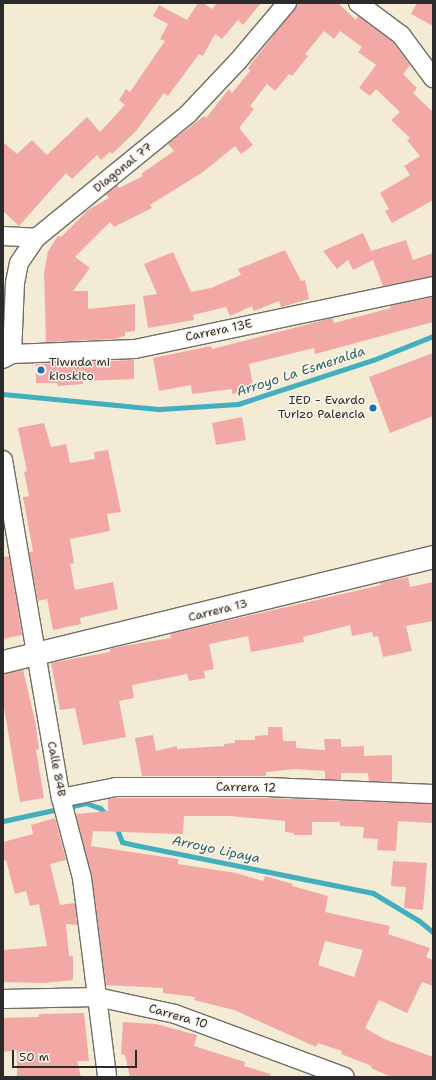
<!DOCTYPE html>
<style>
body{margin:0}
#map{position:relative;width:436px;height:1080px;overflow:hidden;background:#f4ebd5;font-family:"Shantell Sans",sans-serif}
div>[style]{position:absolute}
.stream>*{height:5px;margin:-2.5px;padding:0 2.5px;transform-origin:2.5px;border-radius:2.5px;background:#41afbd}
.building>*{inset:0;background:#f2a9a5}
.roads{filter:drop-shadow(1px 0 #716e66) drop-shadow(-1px 0 #716e66) drop-shadow(0 1px #716e66) drop-shadow(0 -1px #716e66)}
.street>*{height:18px;margin:-9px;padding:0 9px;transform-origin:9px;border-radius:9px;background:#fff}
.secondary>*{height:22px;margin:-11px;padding:0 11px;transform-origin:11px;border-radius:11px;background:#fff}
.dots>*{width:11px;height:11px;translate:-50% -50%;box-sizing:border-box;border:2px solid #fbf7ec;border-radius:50%}
span{translate:-50% -50%;white-space:nowrap;text-align:center;line-height:1.15;-webkit-text-stroke:3px #fbf7ec;paint-order:stroke}
.street-label{font-size:12px;color:#2b2b2b}
.poi-label{font-size:12px;color:#2b2b2b}
.left{translate:0 -50%;text-align:left}
.right{translate:-100% -50%;text-align:right}
.water-label{font-size:13px;color:#346065;font-style:italic}
.frame{position:absolute;inset:0;border:4px solid #2b2b2b;pointer-events:none}
.scale{position:absolute;left:12px;top:1050px;width:125px;height:18px;box-sizing:border-box;border:2px solid #2b2b2b;border-top:0;padding-left:5px;font-size:12px;line-height:14px;white-space:nowrap;color:#2b2b2b;-webkit-text-stroke:3px #fbf7ec;paint-order:stroke}
</style>
<div id="map">
<div class="stream">
<div style="left:3px;top:394px;width:158px;rotate:5.5deg"></div>
<div style="left:160px;top:409px;width:78px;rotate:-3.7deg"></div>
<div style="left:238px;top:404px;width:142px;rotate:-18.1deg"></div>
<div style="left:373px;top:360px;width:65px;rotate:-21.8deg"></div>
<div style="left:3px;top:821px;width:85px;rotate:-12.2deg"></div>
<div style="left:86px;top:803px;width:15px;rotate:20deg"></div>
<div style="left:100px;top:808px;width:11px;rotate:45deg"></div>
<div style="left:116px;top:827px;width:16px;rotate:68deg"></div>
<div style="left:122px;top:842px;width:13px;rotate:13deg"></div>
<div style="left:135px;top:845px;width:243px;rotate:11.4deg"></div>
<div style="left:373px;top:893px;width:52px;rotate:31deg"></div>
<div style="left:418px;top:920px;width:19px;rotate:39deg"></div>
</div>
<div class="building">
<div style="clip-path:polygon(198px 3px,203px 3px,212px 9px,217px 3px,261px 3px,243px 25px,238px 20px,222px 39px,215px 34px,203px 56px,199px 54px,168px 96px,164px 93px,136px 131px,112px 154px,110px 152px,101px 160px,97px 155px,72px 179px,66px 173px,19px 226px,3px 211px,3px 142px,17px 154px,32px 140px,47px 155px,87px 117px,100px 132px,125px 105px,119px 100px,126px 89px,130px 92px,165px 41px,160px 39px,168px 24px,153px 16px,159px 5px,187px 20px)"></div>
<div style="clip-path:polygon(299px 3px,338px 3px,356px 20px,358px 16px,392px 41px,410px 65px,403px 74px,417px 88px,413px 93px,433px 112px,433px 200px,392px 223px,385px 211px,389px 209px,380px 193px,410px 175px,404px 166px,420px 156px,407px 140px,410px 138px,391px 120px,400px 112px,376px 89px,370px 96px,359px 88px,376px 65px,358px 52px,362px 47px,340px 31px,334px 39px,324px 31px,305px 54px,308px 56px,292px 76px,289px 74px,275px 91px,267px 84px,250px 106px,254px 109px,239px 128px,253px 145px,241px 154px,235px 146px,203px 172px,150px 205px,152px 208px,114px 227px,110px 222px,75px 257px,90px 268px,73px 291px,88px 291px,88px 309px,135px 304px,135px 331px,125px 332px,125px 336px,114px 339px,46px 342px,44px 273px,48px 251px,58px 236px,61px 237px,88px 210px,109px 198px,106px 194px,117px 185px,119px 188px,143px 176px,141px 174px,174px 151px,168px 144px,204px 116px,206px 118px,229px 89px,232px 93px,250px 71px,248px 68px)"></div>
<div style="clip-path:polygon(417px 3px,433px 3px,433px 26px,411px 14px)"></div>
<div style="clip-path:polygon(363px 233px,371px 251px,406px 240px,413px 260px,433px 253px,433px 276px,383px 286px,373px 260px,353px 270px,348px 260px,337px 269px,323px 251px)"></div>
<div style="clip-path:polygon(285px 250px,301px 281px,305px 280px,309px 299px,281px 307px,279px 301px,254px 311px,252px 306px,230px 316px,226px 307px,193px 315px,194px 320px,148px 328px,143px 296px,157px 294px,144px 264px,173px 252px,191px 292px,211px 288px,241px 275px,238px 269px)"></div>
<div style="clip-path:polygon(433px 297px,433px 322px,315px 354px,314px 348px,249px 364px,254px 390px,232px 394px,232px 389px,192px 394px,191px 385px,159px 391px,153px 358px,211px 346px,212px 349px,332px 318px,334px 323px,391px 308px,390px 306px)"></div>
<div style="clip-path:polygon(433px 353px,433px 416px,390px 433px,369px 377px)"></div>
<div style="clip-path:polygon(134px 360px,134px 379px,83px 381px,83px 384px,58px 386px,57px 383px,36px 383px,36px 364px)"></div>
<div style="clip-path:polygon(242px 417px,246px 440px,216px 445px,212px 423px)"></div>
<div style="clip-path:polygon(44px 423px,51px 447px,66px 444px,70px 463px,95px 459px,94px 452px,108px 450px,121px 512px,107px 514px,110px 531px,70px 539px,74px 563px,70px 564px,75px 590px,113px 582px,118px 609px,80px 618px,81px 624px,53px 630px,47px 599px,38px 601px,29px 552px,33px 551px,23px 497px,29px 496px,24px 472px,27px 471px,18px 428px)"></div>
<div style="clip-path:polygon(9px 556px,22px 635px,3px 639px,3px 557px)"></div>
<div style="clip-path:polygon(408px 577px,410px 587px,433px 582px,433px 621px,406px 626px,412px 651px,383px 657px,378px 636px,373px 637px,372px 632px,352px 636px,350px 625px,303px 637px,304px 642px,251px 652px,248px 636px,209px 644px,214px 669px,204px 671px,205px 678px,189px 681px,187px 674px,132px 685px,134px 698px,119px 701px,126px 737px,83px 745px,75px 708px,60px 710px,51px 663px,110px 652px,110px 649px,123px 646px,171px 638px,170px 634px,381px 585px,380px 583px)"></div>
<div style="clip-path:polygon(23px 670px,35px 721px,39px 749px,36px 750px,44px 798px,20px 802px,3px 702px,3px 674px)"></div>
<div style="clip-path:polygon(268px 727px,282px 727px,283px 741px,296px 741px,296px 748px,325px 750px,324px 739px,341px 739px,341px 747px,364px 746px,364px 756px,392px 755px,392px 782px,369px 781px,368px 773px,341px 773px,341px 780px,325px 779px,325px 771px,295px 769px,266px 772px,266px 776px,142px 776px,135px 738px,153px 735px,156px 751px,177px 746px,177px 749px,224px 746px,224px 744px,235px 743px,235px 740px,255px 740px,255px 736px,268px 735px)"></div>
<div style="clip-path:polygon(evenodd,117px 798px,267px 798px,433px 804px,433px 823px,398px 821px,396px 851px,377px 850px,378px 839px,363px 838px,364px 827px,340px 826px,340px 822px,312px 822px,312px 835px,294px 835px,294px 833px,285px 832px,285px 821px,229px 816px,184px 816px,183px 834px,93px 831px,91px 846px,178px 859px,178px 864px,236px 873px,263px 881px,265px 876px,293px 884px,292px 886px,328px 896px,325px 912px,390px 926px,388px 934px,430px 948px,426px 957px,433px 960px,433px 986px,422px 982px,407px 1013px,379px 1000px,365px 1028px,384px 1039px,433px 1057px,433px 1077px,391px 1077px,371px 1068px,372px 1066px,341px 1054px,342px 1051px,318px 1043px,316px 1047px,234px 1010px,194px 1000px,195px 997px,163px 993px,163px 988px,106px 985px,92px 877px,76px 814px,108px 811px,108px 799px,117px 798px,325px 941px,363px 950px,354px 977px,318px 965px,325px 941px)"></div>
<div style="clip-path:polygon(55px 818px,66px 860px,50px 864px,60px 905px,75px 903px,77px 925px,66px 924px,69px 956px,73px 956px,73px 980px,44px 983px,3px 982px,3px 950px,47px 946px,39px 904px,30px 906px,26px 891px,15px 894px,6px 860px,3px 861px,3px 842px,33px 834px,31px 825px)"></div>
<div style="clip-path:polygon(393px 861px,427px 863px,423px 910px,404px 908px,406px 887px,391px 886px)"></div>
<div style="clip-path:polygon(84px 1013px,89px 1061px,77px 1061px,81px 1077px,17px 1077px,17px 1050px,3px 1052px,3px 1018px,39px 1017px,39px 1014px)"></div>
<div style="clip-path:polygon(123px 1022px,156px 1024px,197px 1035px,194px 1046px,245px 1062px,244px 1066px,271px 1074px,270px 1077px,130px 1077px,125px 1055px,121px 1054px)"></div>
</div>
<div class="roads">
<div class="street">
<div style="left:358px;top:3px;width:54px;rotate:36.7deg"></div>
<div style="left:401px;top:35px;width:54px;rotate:53.3deg"></div>
<div style="left:3px;top:236px;width:33px;rotate:3deg"></div>
<div style="left:12px;top:354px;width:71px;rotate:-87.6deg"></div>
<div style="left:15px;top:283px;width:20px;rotate:-79deg"></div>
<div style="left:19px;top:263px;width:30px;rotate:-56deg"></div>
<div style="left:36px;top:238px;width:196px;rotate:-39.2deg"></div>
<div style="left:188px;top:114px;width:73px;rotate:-46.7deg"></div>
<div style="left:238px;top:61px;width:76px;rotate:-49.8deg"></div>
<div style="left:3px;top:359px;width:10px;rotate:-29deg"></div>
<div style="left:12px;top:354px;width:123px;rotate:-2.3deg"></div>
<div style="left:135px;top:349px;width:305px;rotate:-11.9deg"></div>
<div style="left:3px;top:460px;width:343px;rotate:80.3deg"></div>
<div style="left:61px;top:798px;width:83px;rotate:75.3deg"></div>
<div style="left:82px;top:878px;width:201px;rotate:82.8deg"></div>
<div style="left:61px;top:798px;width:56px;rotate:-11.3deg"></div>
<div style="left:116px;top:787px;width:151px"></div>
<div style="left:267px;top:787px;width:166px;rotate:2.4deg"></div>
<div style="left:3px;top:999px;width:94px;rotate:-1.2deg"></div>
<div style="left:97px;top:997px;width:80px;rotate:12.3deg"></div>
<div style="left:175px;top:1014px;width:181px;rotate:20.3deg"></div>
</div>
<div class="secondary">
<div style="left:3px;top:662px;width:443px;rotate:-13.7deg"></div>
</div>
</div>
<div class="dots">
<div style="left:41px;top:370px;background:#1f6fb2"></div>
<div style="left:373px;top:408px;background:#1f6fb2"></div>
</div>
<div class="street-label">
<span style="left:123px;top:168px;rotate:-39deg">Diagonal 77</span>
<span style="left:219px;top:331px;rotate:-12deg">Carrera 13E</span>
<span style="left:218px;top:611px;rotate:-14deg">Carrera 13</span>
<span style="left:56px;top:769px;rotate:79deg">Calle 84B</span>
<span style="left:246px;top:788px;rotate:1deg">Carrera 12</span>
<span style="left:178px;top:1017px;rotate:16deg">Carrera 10</span>
</div>
<div class="poi-label">
<span class="left" style="left:49px;top:370px">Tiwnda mi<br>kioskito</span>
<span class="right" style="left:365px;top:408px">IED - Evardo<br>Turizo Palencia</span>
</div>
<div class="water-label">
<span style="left:301px;top:372px;rotate:-18deg">Arroyo La Esmeralda</span>
<span style="left:216px;top:850px;rotate:12deg">Arroyo Lipaya</span>
</div>
<div class="frame"></div>
<div class="scale">50 m</div>
</div>
